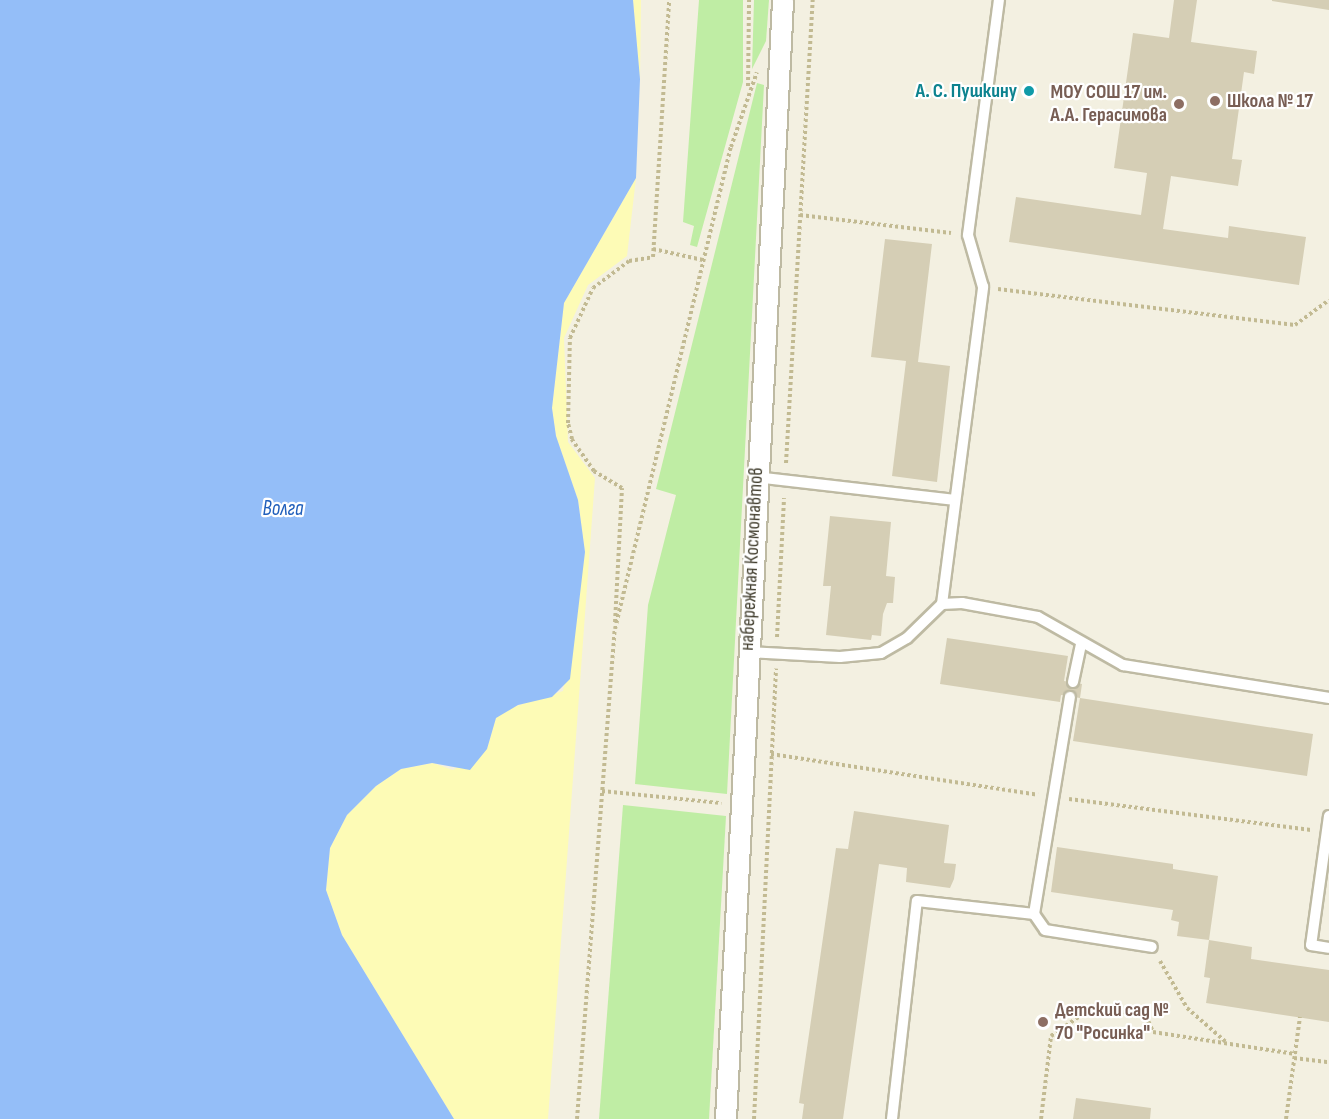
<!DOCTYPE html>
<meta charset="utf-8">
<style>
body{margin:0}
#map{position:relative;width:1329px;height:1119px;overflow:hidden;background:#f3f0e1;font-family:"Sofia Sans Condensed",sans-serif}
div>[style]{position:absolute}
.green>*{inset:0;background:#bfeda4}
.sand>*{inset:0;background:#fdfbb6}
.water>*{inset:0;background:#94bef8}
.building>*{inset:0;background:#d5ceb5}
.path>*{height:4px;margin-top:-2px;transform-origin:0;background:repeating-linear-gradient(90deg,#c2ba92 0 3px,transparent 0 6px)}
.roads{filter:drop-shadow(2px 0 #bebaa3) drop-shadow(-2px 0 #bebaa3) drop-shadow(0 2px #bebaa3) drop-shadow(0 -2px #bebaa3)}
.service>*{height:10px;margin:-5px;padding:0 5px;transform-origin:5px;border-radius:5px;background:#fff}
.minor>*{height:20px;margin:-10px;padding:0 10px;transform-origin:10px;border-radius:10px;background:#fff}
.dots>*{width:16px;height:16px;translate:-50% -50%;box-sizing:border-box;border:3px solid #fff;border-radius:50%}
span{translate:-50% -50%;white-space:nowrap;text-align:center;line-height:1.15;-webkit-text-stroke:4.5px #fff;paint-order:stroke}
.culture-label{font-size:20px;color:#0d838f;font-weight:700}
.right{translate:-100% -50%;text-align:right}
.education-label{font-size:20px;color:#785e54;font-weight:700}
.left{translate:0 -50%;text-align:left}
.street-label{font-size:20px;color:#444031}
.water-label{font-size:21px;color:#205fbb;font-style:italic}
</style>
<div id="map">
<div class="green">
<div style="clip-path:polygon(699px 0,743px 0,743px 82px,697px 247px,690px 245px,694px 226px,683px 222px)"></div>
<div style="clip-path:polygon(754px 0,769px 0,766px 41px,752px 69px)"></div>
<div style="clip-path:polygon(757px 83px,764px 85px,727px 794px,635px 784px,648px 605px,676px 495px,656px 489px)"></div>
<div style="clip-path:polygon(623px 805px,726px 816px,709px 1119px,599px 1119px)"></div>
</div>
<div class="sand">
<div style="clip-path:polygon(633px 0,641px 0,640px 79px)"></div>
<div style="clip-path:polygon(636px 178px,627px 256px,588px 285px,564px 338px,568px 442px,595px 478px,548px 1119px,454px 1119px,342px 935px,326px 890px,330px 848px,347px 815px,376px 786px,401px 769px,433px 763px,453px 770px,487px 749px,496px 718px,507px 709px,563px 691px,585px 552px,578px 500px,556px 436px,552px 408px,564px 303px)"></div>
</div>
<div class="water">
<div style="clip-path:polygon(0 0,633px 0,640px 79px,636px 178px,564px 303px,552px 408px,556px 436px,578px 500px,585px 552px,570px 679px,552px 697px,518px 705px,496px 718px,487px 749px,470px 770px,432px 763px,401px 769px,376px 786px,347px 815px,330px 848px,326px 890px,342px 935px,454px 1119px,0 1119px)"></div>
</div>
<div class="building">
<div style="clip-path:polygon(1174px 0,1197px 0,1191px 42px,1257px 51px,1254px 74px,1244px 72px,1232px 159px,1242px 160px,1238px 186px,1171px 176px,1163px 229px,1228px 238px,1229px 226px,1306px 237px,1299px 285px,1009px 242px,1016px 197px,1141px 215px,1147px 173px,1114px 168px,1133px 33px,1169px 38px)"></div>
<div style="clip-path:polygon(1272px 0,1329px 0,1329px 10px,1272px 1px)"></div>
<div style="clip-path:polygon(885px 239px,932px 244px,918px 362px,950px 366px,937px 482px,892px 476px,906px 361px,871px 357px)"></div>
<div style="clip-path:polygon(830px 516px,891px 522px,886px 576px,895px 577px,893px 603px,887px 603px,883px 614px,881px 636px,872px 635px,871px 640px,826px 635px,831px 586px,823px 586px)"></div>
<div style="clip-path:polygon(947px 638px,1068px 656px,1064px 681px,1082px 684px,1080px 698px,1061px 695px,1060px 702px,940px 684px)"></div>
<div style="clip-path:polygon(1080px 698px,1313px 734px,1307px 776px,1073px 741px)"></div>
<div style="clip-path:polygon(854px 811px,949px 825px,944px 863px,956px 864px,954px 879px,950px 888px,906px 882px,907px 868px,879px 864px,843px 1119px,802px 1119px,804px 1104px,799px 1103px,836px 848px,848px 849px)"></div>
<div style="clip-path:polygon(1057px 847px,1173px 864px,1173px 869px,1218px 876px,1209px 940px,1177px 936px,1179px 922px,1171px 920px,1173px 910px,1051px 892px)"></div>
<div style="clip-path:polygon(1209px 940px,1252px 947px,1251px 959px,1329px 970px,1329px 1022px,1206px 1003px,1210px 978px,1204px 977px)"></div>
<div style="clip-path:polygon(1076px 1098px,1151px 1108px,1150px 1119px,1073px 1119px)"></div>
</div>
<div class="path">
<div style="left:748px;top:86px;width:86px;rotate:-89.3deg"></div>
<div style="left:800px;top:215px;width:152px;rotate:6.8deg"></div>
<div style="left:653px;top:249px;width:51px;rotate:12.4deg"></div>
<div style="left:998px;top:289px;width:299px;rotate:6.9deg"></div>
<div style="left:1295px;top:325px;width:42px;rotate:-36.3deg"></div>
<div style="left:786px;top:463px;width:464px;rotate:-86.7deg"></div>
<div style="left:615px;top:622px;width:134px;rotate:-87deg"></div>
<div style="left:622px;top:488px;width:33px;rotate:-149deg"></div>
<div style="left:594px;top:471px;width:39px;rotate:-125deg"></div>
<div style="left:572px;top:439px;width:16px;rotate:-104deg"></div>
<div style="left:568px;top:423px;width:85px;rotate:-88.7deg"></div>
<div style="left:570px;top:338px;width:55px;rotate:-65.3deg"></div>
<div style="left:593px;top:288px;width:45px;rotate:-36.9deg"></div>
<div style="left:629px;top:261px;width:24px;rotate:-9deg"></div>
<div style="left:653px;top:257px;width:257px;rotate:-86.4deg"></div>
<div style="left:777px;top:637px;width:139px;rotate:-87.1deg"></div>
<div style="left:771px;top:754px;width:270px;rotate:8.7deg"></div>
<div style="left:602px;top:791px;width:120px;rotate:5.8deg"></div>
<div style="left:1069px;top:799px;width:244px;rotate:7.3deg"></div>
<div style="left:1160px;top:961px;width:54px;rotate:60.1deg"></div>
<div style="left:1187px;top:1008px;width:52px;rotate:41.1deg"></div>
<div style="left:1294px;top:1058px;width:35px;rotate:7deg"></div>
<div style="left:577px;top:1119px;width:491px;rotate:-85.6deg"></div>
<div style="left:615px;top:629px;width:496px;rotate:-76.5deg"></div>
<div style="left:731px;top:147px;width:79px;rotate:-70.9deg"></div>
<div style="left:754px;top:1119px;width:451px;rotate:-87.2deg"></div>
<div style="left:1041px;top:1119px;width:84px;rotate:-83.1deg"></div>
<div style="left:1051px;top:1036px;width:51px;rotate:-34.6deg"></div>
<div style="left:1093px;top:1007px;width:54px;rotate:9.6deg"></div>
<div style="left:1146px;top:1016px;width:17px;rotate:66deg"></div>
<div style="left:1153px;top:1032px;width:144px;rotate:8.8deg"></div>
<div style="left:1286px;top:1119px;width:103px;rotate:-82.2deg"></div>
</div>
<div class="roads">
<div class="service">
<div style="left:756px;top:477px;width:200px;rotate:6.6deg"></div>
<div style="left:942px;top:604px;width:320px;rotate:-82.6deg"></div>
<div style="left:983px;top:287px;width:54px;rotate:-106.1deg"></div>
<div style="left:968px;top:235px;width:237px;rotate:-82.5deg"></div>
<div style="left:748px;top:652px;width:92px;rotate:3.1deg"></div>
<div style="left:840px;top:657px;width:41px;rotate:-5.6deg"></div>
<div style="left:881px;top:653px;width:30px;rotate:-30deg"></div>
<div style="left:907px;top:638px;width:49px;rotate:-44.2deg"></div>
<div style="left:942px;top:604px;width:20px;rotate:-3deg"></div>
<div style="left:962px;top:603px;width:77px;rotate:10.4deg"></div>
<div style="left:1038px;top:617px;width:98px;rotate:29.5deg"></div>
<div style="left:1123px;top:665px;width:209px;rotate:9.1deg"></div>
<div style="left:1073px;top:682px;width:39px;rotate:-78deg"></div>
<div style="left:1329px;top:816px;width:130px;rotate:97.9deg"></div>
<div style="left:1311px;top:945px;width:18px;rotate:9deg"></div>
<div style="left:1034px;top:914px;width:220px;rotate:-80.6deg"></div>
<div style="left:892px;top:1119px;width:219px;rotate:-83.5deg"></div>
<div style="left:917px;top:901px;width:118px;rotate:6.3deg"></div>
<div style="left:1034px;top:914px;width:19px;rotate:55deg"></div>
<div style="left:1045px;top:930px;width:108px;rotate:9deg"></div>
</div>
<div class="minor">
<div style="left:726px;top:1119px;width:1120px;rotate:-87.08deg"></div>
</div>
</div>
<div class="dots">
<div style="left:1029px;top:91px;background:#0f9aa8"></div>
<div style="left:1215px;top:101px;background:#8d6e63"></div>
<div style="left:1179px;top:104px;background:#8d6e63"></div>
<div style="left:1043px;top:1022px;background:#8d6e63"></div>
</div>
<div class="culture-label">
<span class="right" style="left:1017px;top:91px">А. С. Пушкину</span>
</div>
<div class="education-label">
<span class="right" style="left:1167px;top:104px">МОУ СОШ 17 им.<br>А.А. Герасимова</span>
<span class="left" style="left:1227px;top:101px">Школа № 17</span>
<span class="left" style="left:1055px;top:1022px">Детский сад №<br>70 "Росинка"</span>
</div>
<div class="street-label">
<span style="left:752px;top:559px;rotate:-87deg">набережная Космонавтов</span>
</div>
<div class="water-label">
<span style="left:283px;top:509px">Волга</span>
</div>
</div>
